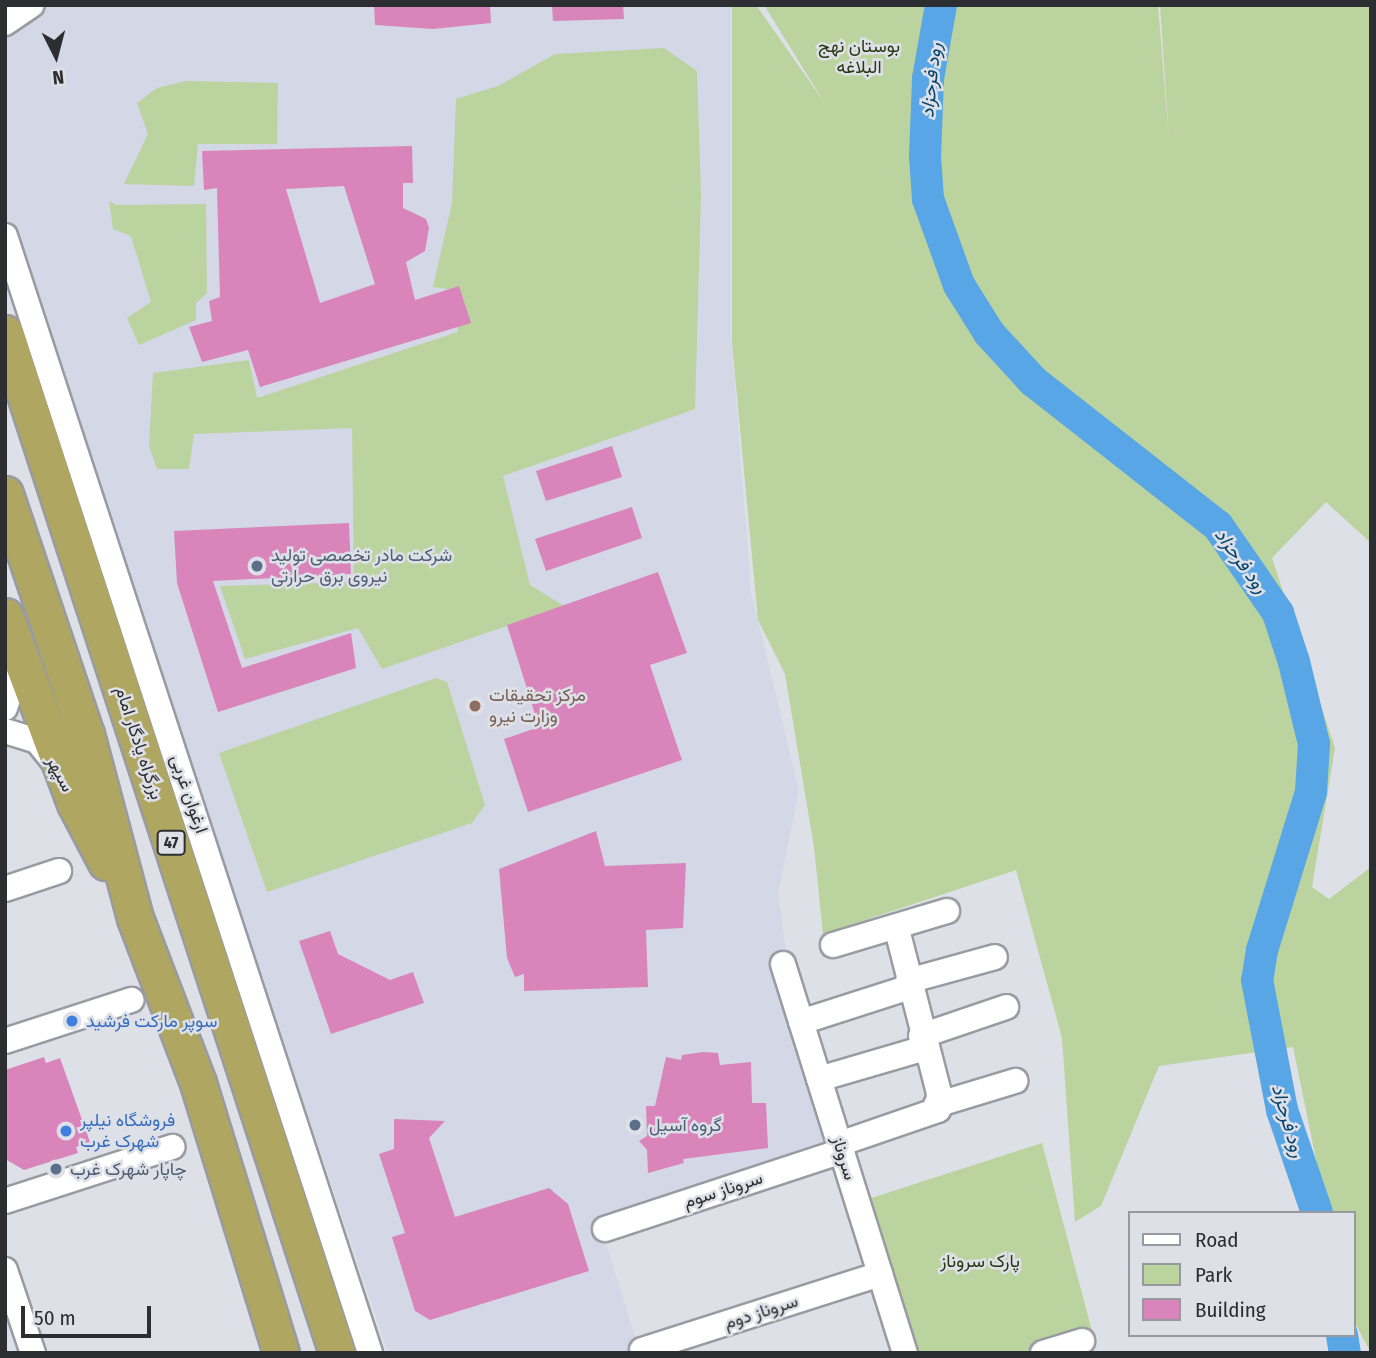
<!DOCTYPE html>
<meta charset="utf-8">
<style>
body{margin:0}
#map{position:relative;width:1376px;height:1358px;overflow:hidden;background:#dee0e7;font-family:"Fira Sans Condensed",Vazirmatn,sans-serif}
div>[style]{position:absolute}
.built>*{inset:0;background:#d3d7e6}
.green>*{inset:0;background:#bbd39e}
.river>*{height:32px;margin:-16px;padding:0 16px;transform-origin:16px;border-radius:16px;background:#58a6e6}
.building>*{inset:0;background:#d985bc}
.roads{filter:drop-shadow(2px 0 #999ba2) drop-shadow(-2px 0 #999ba2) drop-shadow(0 2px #999ba2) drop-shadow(0 -2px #999ba2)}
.minor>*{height:24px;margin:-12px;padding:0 12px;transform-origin:12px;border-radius:12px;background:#fff}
.highway>*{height:35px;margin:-17.5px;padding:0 17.5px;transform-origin:17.5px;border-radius:17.5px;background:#afa661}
.dots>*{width:19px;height:19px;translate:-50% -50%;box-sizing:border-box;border:4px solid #dee0e7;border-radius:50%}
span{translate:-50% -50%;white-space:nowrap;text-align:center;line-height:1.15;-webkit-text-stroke:5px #dee0e7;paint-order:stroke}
.shield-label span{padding:2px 5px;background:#dee0e7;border:2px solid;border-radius:5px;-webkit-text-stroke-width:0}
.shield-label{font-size:16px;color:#2d2e31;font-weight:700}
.park-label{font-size:18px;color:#273611}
.service-label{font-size:18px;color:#4e5e75}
.left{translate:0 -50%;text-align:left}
.education-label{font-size:18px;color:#785e54}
.street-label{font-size:18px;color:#2d2e31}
.shop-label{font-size:18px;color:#366cbe}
.water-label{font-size:19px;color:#05436d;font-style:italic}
.frame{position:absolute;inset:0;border:7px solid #2d2e31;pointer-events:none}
.legend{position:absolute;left:1128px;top:1211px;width:228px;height:126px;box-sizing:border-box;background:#dee0e7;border:2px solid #97999e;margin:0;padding:9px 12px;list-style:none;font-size:21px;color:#2d2e31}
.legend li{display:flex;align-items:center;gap:14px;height:35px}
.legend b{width:35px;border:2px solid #97999e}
.north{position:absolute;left:21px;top:21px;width:70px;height:70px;-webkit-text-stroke:5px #dee0e7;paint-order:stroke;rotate:174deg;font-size:19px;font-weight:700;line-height:28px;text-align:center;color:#2d2e31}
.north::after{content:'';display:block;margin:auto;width:24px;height:32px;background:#2d2e31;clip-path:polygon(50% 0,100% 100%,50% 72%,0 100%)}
.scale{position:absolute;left:21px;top:1306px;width:130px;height:32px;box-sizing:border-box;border:4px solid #2d2e31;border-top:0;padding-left:9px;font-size:21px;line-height:24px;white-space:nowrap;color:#2d2e31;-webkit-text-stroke:5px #dee0e7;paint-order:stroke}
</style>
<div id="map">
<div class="built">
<div style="clip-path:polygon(42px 5px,731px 5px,731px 336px,751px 592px,799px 791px,778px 893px,787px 959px,771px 966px,828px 1145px,598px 1217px,640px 1353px,388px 1353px,5px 212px,5px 30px)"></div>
</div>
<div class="green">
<div style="clip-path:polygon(732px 5px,756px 5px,824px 102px,764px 5px,1158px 5px,1169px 141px,1160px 5px,1371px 5px,1371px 543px,1326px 502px,1272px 558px,1335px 748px,1312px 887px,1329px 899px,1371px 867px,1371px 1353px,1353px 1319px,1353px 1213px,1327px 1213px,1293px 1047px,1159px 1066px,1101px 1206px,1075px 1222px,1062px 1038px,1016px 870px,823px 934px,814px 847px,785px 674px,758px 620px,732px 343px)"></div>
<div style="clip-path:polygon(664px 48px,697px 71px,701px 195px,695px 409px,503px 476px,530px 585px,564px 606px,382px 669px,358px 628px,245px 659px,220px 586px,354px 582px,352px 428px,194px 434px,189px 469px,157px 469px,149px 446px,153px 373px,249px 360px,257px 398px,458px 332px,454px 290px,433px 287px,452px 203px,456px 99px,498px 86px,555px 54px)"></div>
<div style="clip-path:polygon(186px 81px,278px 83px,277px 144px,198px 144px,194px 186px,124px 184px,148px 134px,137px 103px,157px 88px)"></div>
<div style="clip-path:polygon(109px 201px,116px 205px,206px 204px,207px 293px,196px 303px,196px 320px,139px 345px,127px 318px,151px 302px,131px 236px,113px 229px)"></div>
<div style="clip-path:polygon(436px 678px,447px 682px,485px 805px,472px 823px,267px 892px,219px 753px)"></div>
<div style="clip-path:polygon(1042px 1143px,1092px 1331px,1020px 1353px,912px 1353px,865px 1200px)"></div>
</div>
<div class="river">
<div style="left:941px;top:5px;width:75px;rotate:100deg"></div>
<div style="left:928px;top:79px;width:77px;rotate:92.2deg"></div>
<div style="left:925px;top:156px;width:43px;rotate:86deg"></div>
<div style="left:928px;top:199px;width:91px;rotate:70.2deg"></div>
<div style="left:959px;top:285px;width:57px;rotate:58deg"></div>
<div style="left:989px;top:333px;width:65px;rotate:47.5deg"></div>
<div style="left:1033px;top:381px;width:235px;rotate:38.1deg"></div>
<div style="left:1218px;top:526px;width:106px;rotate:55.4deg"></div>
<div style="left:1278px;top:613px;width:52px;rotate:71.9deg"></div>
<div style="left:1294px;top:662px;width:84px;rotate:76.3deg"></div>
<div style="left:1314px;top:744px;width:48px;rotate:93.6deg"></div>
<div style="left:1311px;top:792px;width:165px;rotate:107.2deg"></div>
<div style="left:1262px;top:950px;width:30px;rotate:99deg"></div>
<div style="left:1257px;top:980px;width:132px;rotate:79.1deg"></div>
<div style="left:1282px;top:1110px;width:109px;rotate:71.2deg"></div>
<div style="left:1342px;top:1335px;width:18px;rotate:81deg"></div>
</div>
<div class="building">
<div style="clip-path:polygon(374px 5px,490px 5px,491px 23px,433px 29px,375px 25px)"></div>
<div style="clip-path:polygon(552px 5px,623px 5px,624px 19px,553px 21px)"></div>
<div style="clip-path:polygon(evenodd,412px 146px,413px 183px,403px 183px,403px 208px,426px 219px,429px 228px,425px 251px,406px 262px,415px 300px,459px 286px,471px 323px,260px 387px,248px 350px,202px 362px,189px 327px,212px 321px,209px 301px,220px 297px,217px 188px,204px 190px,202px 151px,412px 146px,344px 186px,375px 284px,320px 303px,286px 189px,344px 186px)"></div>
<div style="clip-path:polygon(612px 446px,622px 477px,546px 501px,536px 471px)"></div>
<div style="clip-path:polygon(632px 507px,642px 538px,546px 571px,535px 539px)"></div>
<div style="clip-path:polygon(349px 523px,351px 574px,213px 581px,242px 668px,351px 633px,356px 668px,218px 712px,177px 583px,174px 531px)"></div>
<div style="clip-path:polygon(658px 572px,687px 653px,650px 665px,682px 760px,528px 812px,504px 739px,539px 727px,507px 625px)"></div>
<div style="clip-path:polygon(596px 831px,605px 866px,686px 863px,683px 928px,646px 930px,648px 987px,524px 991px,524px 974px,515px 977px,507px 958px,499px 869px)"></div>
<div style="clip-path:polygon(330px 931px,338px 954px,390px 980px,413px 972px,424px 1003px,331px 1034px,299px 941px)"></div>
<div style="clip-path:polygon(703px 1052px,718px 1053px,720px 1065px,751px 1062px,752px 1103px,766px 1103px,768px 1148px,683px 1159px,684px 1163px,648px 1173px,647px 1150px,639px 1141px,647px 1136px,646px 1106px,655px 1106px,666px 1057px,681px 1060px,682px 1055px)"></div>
<div style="clip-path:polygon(44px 1057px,46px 1063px,60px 1058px,90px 1142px,76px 1147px,78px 1153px,24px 1170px,5px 1159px,5px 1070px)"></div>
<div style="clip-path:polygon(394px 1119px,445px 1121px,429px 1138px,455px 1217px,549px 1188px,568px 1204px,589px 1271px,430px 1320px,415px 1311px,392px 1237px,405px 1233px,379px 1154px,394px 1149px)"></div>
</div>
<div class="roads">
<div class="minor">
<div style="left:5px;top:23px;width:32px;rotate:-34deg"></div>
<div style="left:5px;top:236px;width:1175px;rotate:71.9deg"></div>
<div style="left:5px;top:708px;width:19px;rotate:-72deg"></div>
<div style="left:11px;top:690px;width:43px;rotate:-96.6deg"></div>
<div style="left:5px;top:731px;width:34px;rotate:17deg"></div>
<div style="left:37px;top:741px;width:28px;rotate:51deg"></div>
<div style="left:5px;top:889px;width:57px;rotate:-18.4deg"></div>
<div style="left:833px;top:945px;width:119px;rotate:-16.6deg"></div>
<div style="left:783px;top:964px;width:408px;rotate:72.6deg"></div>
<div style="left:908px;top:981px;width:90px;rotate:-15.4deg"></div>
<div style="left:801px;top:1022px;width:114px;rotate:-17.8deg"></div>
<div style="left:921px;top:1036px;width:90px;rotate:-18.8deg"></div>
<div style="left:5px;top:1041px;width:133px;rotate:-18deg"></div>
<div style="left:819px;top:1079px;width:110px;rotate:-16.3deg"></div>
<div style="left:936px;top:1105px;width:83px;rotate:-16.9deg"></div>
<div style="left:839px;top:1144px;width:105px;rotate:-19deg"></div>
<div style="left:938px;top:1110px;width:17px;rotate:-87deg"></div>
<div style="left:939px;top:1093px;width:172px;rotate:-104.4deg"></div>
<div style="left:5px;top:1201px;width:176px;rotate:-17.9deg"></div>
<div style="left:605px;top:1229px;width:250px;rotate:-18.2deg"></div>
<div style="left:5px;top:1270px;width:88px;rotate:71.4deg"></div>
<div style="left:642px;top:1350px;width:250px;rotate:-17.7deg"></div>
<div style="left:1043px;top:1353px;width:41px;rotate:-17.1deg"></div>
</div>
<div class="highway">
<div style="left:5px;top:333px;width:1073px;rotate:71.97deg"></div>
<div style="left:5px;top:494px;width:253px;rotate:71.4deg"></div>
<div style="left:86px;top:734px;width:190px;rotate:75.1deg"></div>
<div style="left:135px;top:918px;width:177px;rotate:69.1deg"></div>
<div style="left:198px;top:1083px;width:282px;rotate:72.9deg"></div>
<div style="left:5px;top:616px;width:200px;rotate:69.5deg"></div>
<div style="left:75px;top:803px;width:67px;rotate:62.3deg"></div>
</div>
</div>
<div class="dots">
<div style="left:257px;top:566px;background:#5c6f8a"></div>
<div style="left:475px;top:706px;background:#8d6e63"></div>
<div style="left:72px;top:1021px;background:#3f7fe0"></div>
<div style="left:635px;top:1125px;background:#5c6f8a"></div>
<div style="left:66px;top:1131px;background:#3f7fe0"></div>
<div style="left:56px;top:1169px;background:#5c6f8a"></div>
</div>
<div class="shield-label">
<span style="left:171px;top:843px">47</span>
</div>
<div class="park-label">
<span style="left:859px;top:57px">بوستان نهج<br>البلاغه</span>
<span style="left:980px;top:1261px">پارک سروناز</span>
</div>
<div class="service-label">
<span class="left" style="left:271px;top:566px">شرکت مادر تخصصی تولید<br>نیروی برق حرارتی</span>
<span class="left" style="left:649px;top:1125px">گروه آسیل</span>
<span class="left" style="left:70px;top:1169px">چاپار شهرک غرب</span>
</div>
<div class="education-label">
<span class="left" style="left:489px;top:706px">مرکز تحقیقات<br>وزارت نیرو</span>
</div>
<div class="street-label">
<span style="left:139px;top:743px;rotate:72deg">بزرگراه یادگار امام</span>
<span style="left:60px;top:774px;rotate:62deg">سپهر</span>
<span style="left:189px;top:794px;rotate:71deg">ارغوان غربی</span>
<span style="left:844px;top:1158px;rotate:73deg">سروناز</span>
<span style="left:723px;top:1190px;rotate:-18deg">سروناز سوم</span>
<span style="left:761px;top:1312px;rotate:-18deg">سروناز دوم</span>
</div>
<div class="shop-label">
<span class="left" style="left:86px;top:1021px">سوپر مارکت فرشید</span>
<span class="left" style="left:80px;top:1131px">فروشگاه نیلپر<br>شهرک غرب</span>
</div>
<div class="water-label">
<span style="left:931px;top:80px;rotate:-84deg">رود فرحزاد</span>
<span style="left:1241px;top:561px;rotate:54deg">رود فرحزاد</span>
<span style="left:1288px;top:1121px;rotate:74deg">رود فرحزاد</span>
</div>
<div class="frame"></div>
<ul class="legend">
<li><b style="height:9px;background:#fff"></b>Road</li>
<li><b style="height:19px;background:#bbd39e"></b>Park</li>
<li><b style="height:19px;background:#d985bc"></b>Building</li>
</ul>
<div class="north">N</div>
<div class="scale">50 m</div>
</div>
